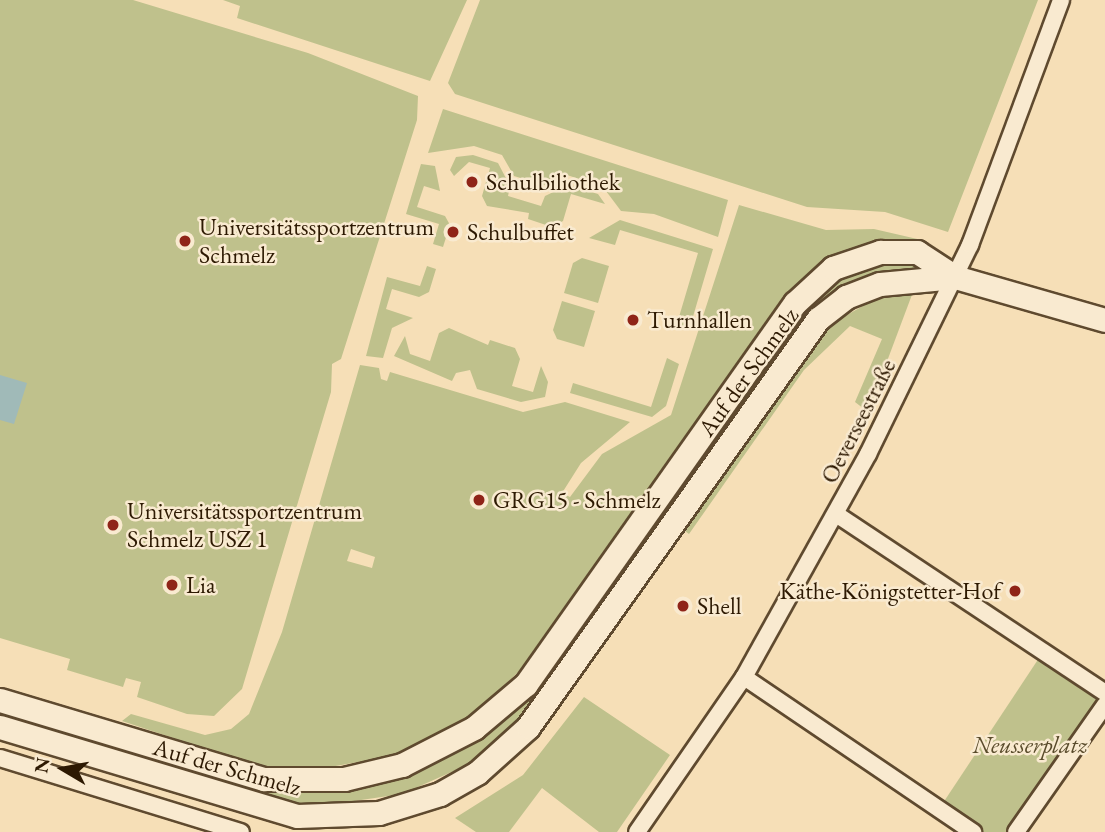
<!DOCTYPE html>
<meta charset="utf-8">
<style>
body{margin:0}
#map{position:relative;width:1105px;height:832px;overflow:hidden;background:#f6dfb7;font-family:"EB Garamond",serif}
div>[style]{position:absolute}
.green>*{inset:0;background:#bfc18c}
.water>*{inset:0;background:#a0bab8}
.roads{filter:drop-shadow(2px 0 #5f4a2f) drop-shadow(-2px 0 #5f4a2f) drop-shadow(0 2px #5f4a2f) drop-shadow(0 -2px #5f4a2f)}
.street>*{height:16px;margin:-8px;padding:0 8px;transform-origin:8px;border-radius:8px;background:#f9ead0}
.secondary>*{height:23px;margin:-11.5px;padding:0 11.5px;transform-origin:11.5px;border-radius:11.5px;background:#f9ead0}
.dots>*{width:19px;height:19px;translate:-50% -50%;box-sizing:border-box;border:4px solid #f9ead0;border-radius:50%}
span{translate:-50% -50%;white-space:nowrap;text-align:center;line-height:1.15;-webkit-text-stroke:5px #f9ead0;paint-order:stroke}
.poi-label{font-size:24px;color:#2d1902}
.left{translate:0 -50%;text-align:left}
.right{translate:-100% -50%;text-align:right}
.street-label{font-size:24px;color:#2d1902}
.park-label{font-size:24px;color:#594b2b;font-style:italic}
.north{position:absolute;left:28px;top:734px;width:70px;height:70px;-webkit-text-stroke:5px #f9ead0;paint-order:stroke;rotate:280deg;font-size:19px;font-weight:700;line-height:28px;text-align:center;color:#2d1902}
.north::after{content:'';display:block;margin:auto;width:24px;height:32px;background:#2d1902;clip-path:polygon(50% 0,100% 100%,50% 72%,0 100%)}
</style>
<div id="map">
<div class="green">
<div style="clip-path:polygon(0 0,133px 0,308px 53px,418px 96px,417px 120px,341px 359px,332px 364px,331px 392px,242px 689px,214px 716px,187px 714px,137px 697px,141px 682px,126px 678px,123px 687px,67px 670px,70px 659px,0 638px)"></div>
<div style="clip-path:polygon(223px 0,467px 0,430px 81px,237px 18px,240px 6px)"></div>
<div style="clip-path:polygon(480px 0,1038px 0,948px 232px,885px 212px,807px 207px,455px 94px,448px 83px)"></div>
<div style="clip-path:polygon(443px 109px,728px 200px,718px 237px,654px 214px,621px 211px,603px 187px,567px 175px,544px 185px,514px 176px,502px 155px,474px 146px,428px 153px)"></div>
<div style="clip-path:polygon(473px 155px,498px 163px,510px 186px,508px 196px,541px 206px,545px 196px,568px 185px,598px 194px,605px 204px,571px 194px,563px 221px,552px 227px,528px 219px,529px 213px,487px 206px,482px 196px,490px 168px,469px 162px,454px 176px,450px 170px,456px 157px)"></div>
<div style="clip-path:polygon(421px 164px,435px 166px,440px 191px,424px 186px,417px 207px,445px 216px,450px 225px,443px 247px,433px 244px,439px 224px,406px 214px)"></div>
<div style="clip-path:polygon(evenodd,739px 205px,826px 230px,874px 229px,926px 241px,854px 247px,797px 285px,538px 653px,472px 716px,398px 755px,313px 770px,266px 769px,122px 721px,131px 714px,205px 735px,231px 729px,249px 714px,282px 632px,360px 365px,379px 368px,381px 379px,387px 381px,390px 372px,523px 412px,565px 402px,630px 422px,581px 463px,562px 493px,570px 497px,602px 454px,671px 415px,739px 205px,351px 549px,375px 557px,372px 568px,347px 561px,351px 549px)"></div>
<div style="clip-path:polygon(620px 220px,713px 249px,689px 330px,676px 327px,698px 253px,620px 230px,615px 245px,589px 238px)"></div>
<div style="clip-path:polygon(582px 258px,609px 266px,598px 303px,564px 293px,573px 263px)"></div>
<div style="clip-path:polygon(899px 261px,922px 264px,921px 271px,897px 269px,846px 283px,808px 314px,518px 722px,465px 766px,402px 794px,327px 805px,288px 802px,116px 751px,288px 792px,362px 788px,458px 752px,536px 688px,802px 309px,841px 276px)"></div>
<div style="clip-path:polygon(427px 266px,436px 269px,429px 292px,419px 297px,392px 289px,386px 309px,413px 318px,392px 328px,383px 358px,366px 356px,387px 277px,420px 286px)"></div>
<div style="clip-path:polygon(913px 292px,868px 412px,855px 402px,882px 339px,850px 326px,804px 370px,689px 534px,681px 528px,819px 331px,882px 295px)"></div>
<div style="clip-path:polygon(562px 301px,595px 311px,584px 347px,557px 339px,553px 330px)"></div>
<div style="clip-path:polygon(449px 328px,488px 345px,490px 340px,515px 348px,520px 359px,512px 386px,533px 392px,541px 366px,548px 382px,545px 397px,521px 402px,477px 389px,470px 370px,456px 373px,452px 381px,394px 356px,405px 336px,410px 354px,430px 361px,439px 333px)"></div>
<div style="clip-path:polygon(667px 358px,679px 364px,666px 406px,652px 417px,570px 393px,573px 383px,651px 407px)"></div>
<div style="clip-path:polygon(1043px 652px,1105px 693px,1016px 832px,973px 832px,939px 809px)"></div>
<div style="clip-path:polygon(584px 697px,670px 755px,617px 832px,599px 832px,542px 788px,509px 832px,476px 832px,455px 818px,523px 775px)"></div>
<div style="clip-path:polygon(0 710px,99px 741px,98px 746px,0 715px)"></div>
</div>
<div class="water">
<div style="clip-path:polygon(0 375px,27px 383px,14px 424px,0 420px)"></div>
</div>
<div class="roads">
<div class="street">
<div style="left:836px;top:514px;width:323px;rotate:33.6deg"></div>
<div style="left:744px;top:677px;width:277px;rotate:34.1deg"></div>
<div style="left:0;top:758px;width:252px;rotate:17.1deg"></div>
<div style="left:637px;top:832px;width:188px;rotate:-55.4deg"></div>
<div style="left:744px;top:677px;width:255px;rotate:-60.9deg"></div>
<div style="left:868px;top:454px;width:233px;rotate:-64deg"></div>
<div style="left:970px;top:245px;width:261px;rotate:-69.6deg"></div>
<div style="left:1016px;top:832px;width:155px;rotate:-55deg"></div>
</div>
<div class="secondary">
<div style="left:0;top:700px;width:276px;rotate:16.7deg"></div>
<div style="left:264px;top:779px;width:80px"></div>
<div style="left:344px;top:779px;width:60px;rotate:-13.6deg"></div>
<div style="left:402px;top:765px;width:81px;rotate:-27.2deg"></div>
<div style="left:474px;top:728px;width:68px;rotate:-40.2deg"></div>
<div style="left:526px;top:684px;width:466px;rotate:-54.8deg"></div>
<div style="left:795px;top:303px;width:52px;rotate:-42.6deg"></div>
<div style="left:833px;top:268px;width:50px;rotate:-18.8deg"></div>
<div style="left:880px;top:252px;width:37px"></div>
<div style="left:917px;top:252px;width:45px;rotate:33.3deg"></div>
<div style="left:955px;top:277px;width:156px;rotate:16deg"></div>
<div style="left:0;top:727px;width:310px;rotate:16.7deg"></div>
<div style="left:297px;top:816px;width:82px;rotate:-2.1deg"></div>
<div style="left:379px;top:813px;width:64px;rotate:-17.3deg"></div>
<div style="left:440px;top:794px;width:43px;rotate:-29.6deg"></div>
<div style="left:477px;top:773px;width:69px;rotate:-42deg"></div>
<div style="left:528px;top:727px;width:501px;rotate:-54.6deg"></div>
<div style="left:818px;top:319px;width:36px;rotate:-38deg"></div>
<div style="left:846px;top:297px;width:36px;rotate:-21deg"></div>
<div style="left:880px;top:284px;width:75px;rotate:-5.3deg"></div>
</div>
</div>
<div class="dots">
<div style="left:472px;top:182px;background:#8f2418"></div>
<div style="left:453px;top:232px;background:#8f2418"></div>
<div style="left:185px;top:241px;background:#8f2418"></div>
<div style="left:633px;top:320px;background:#8f2418"></div>
<div style="left:479px;top:500px;background:#8f2418"></div>
<div style="left:113px;top:525px;background:#8f2418"></div>
<div style="left:172px;top:585px;background:#8f2418"></div>
<div style="left:1015px;top:591px;background:#8f2418"></div>
<div style="left:683px;top:606px;background:#8f2418"></div>
</div>
<div class="poi-label">
<span class="left" style="left:486px;top:182px">Schulbiliothek</span>
<span class="left" style="left:199px;top:241px">Universitätssportzentrum<br>Schmelz</span>
<span class="left" style="left:467px;top:232px">Schulbuffet</span>
<span class="left" style="left:647px;top:320px">Turnhallen</span>
<span class="left" style="left:493px;top:500px">GRG15 - Schmelz</span>
<span class="left" style="left:127px;top:525px">Universitätssportzentrum<br>Schmelz USZ 1</span>
<span class="left" style="left:186px;top:585px">Lia</span>
<span class="right" style="left:1001px;top:591px">Käthe-Königstetter-Hof</span>
<span class="left" style="left:697px;top:606px">Shell</span>
</div>
<div class="street-label">
<span style="left:748px;top:372px;rotate:-54deg">Auf der Schmelz</span>
<span style="left:858px;top:421px;rotate:-63deg">Oeverseestraße</span>
<span style="left:227px;top:767px;rotate:16deg">Auf der Schmelz</span>
</div>
<div class="park-label">
<span style="left:1030px;top:745px">Neusserplatz</span>
</div>
<div class="north">N</div>
</div>
